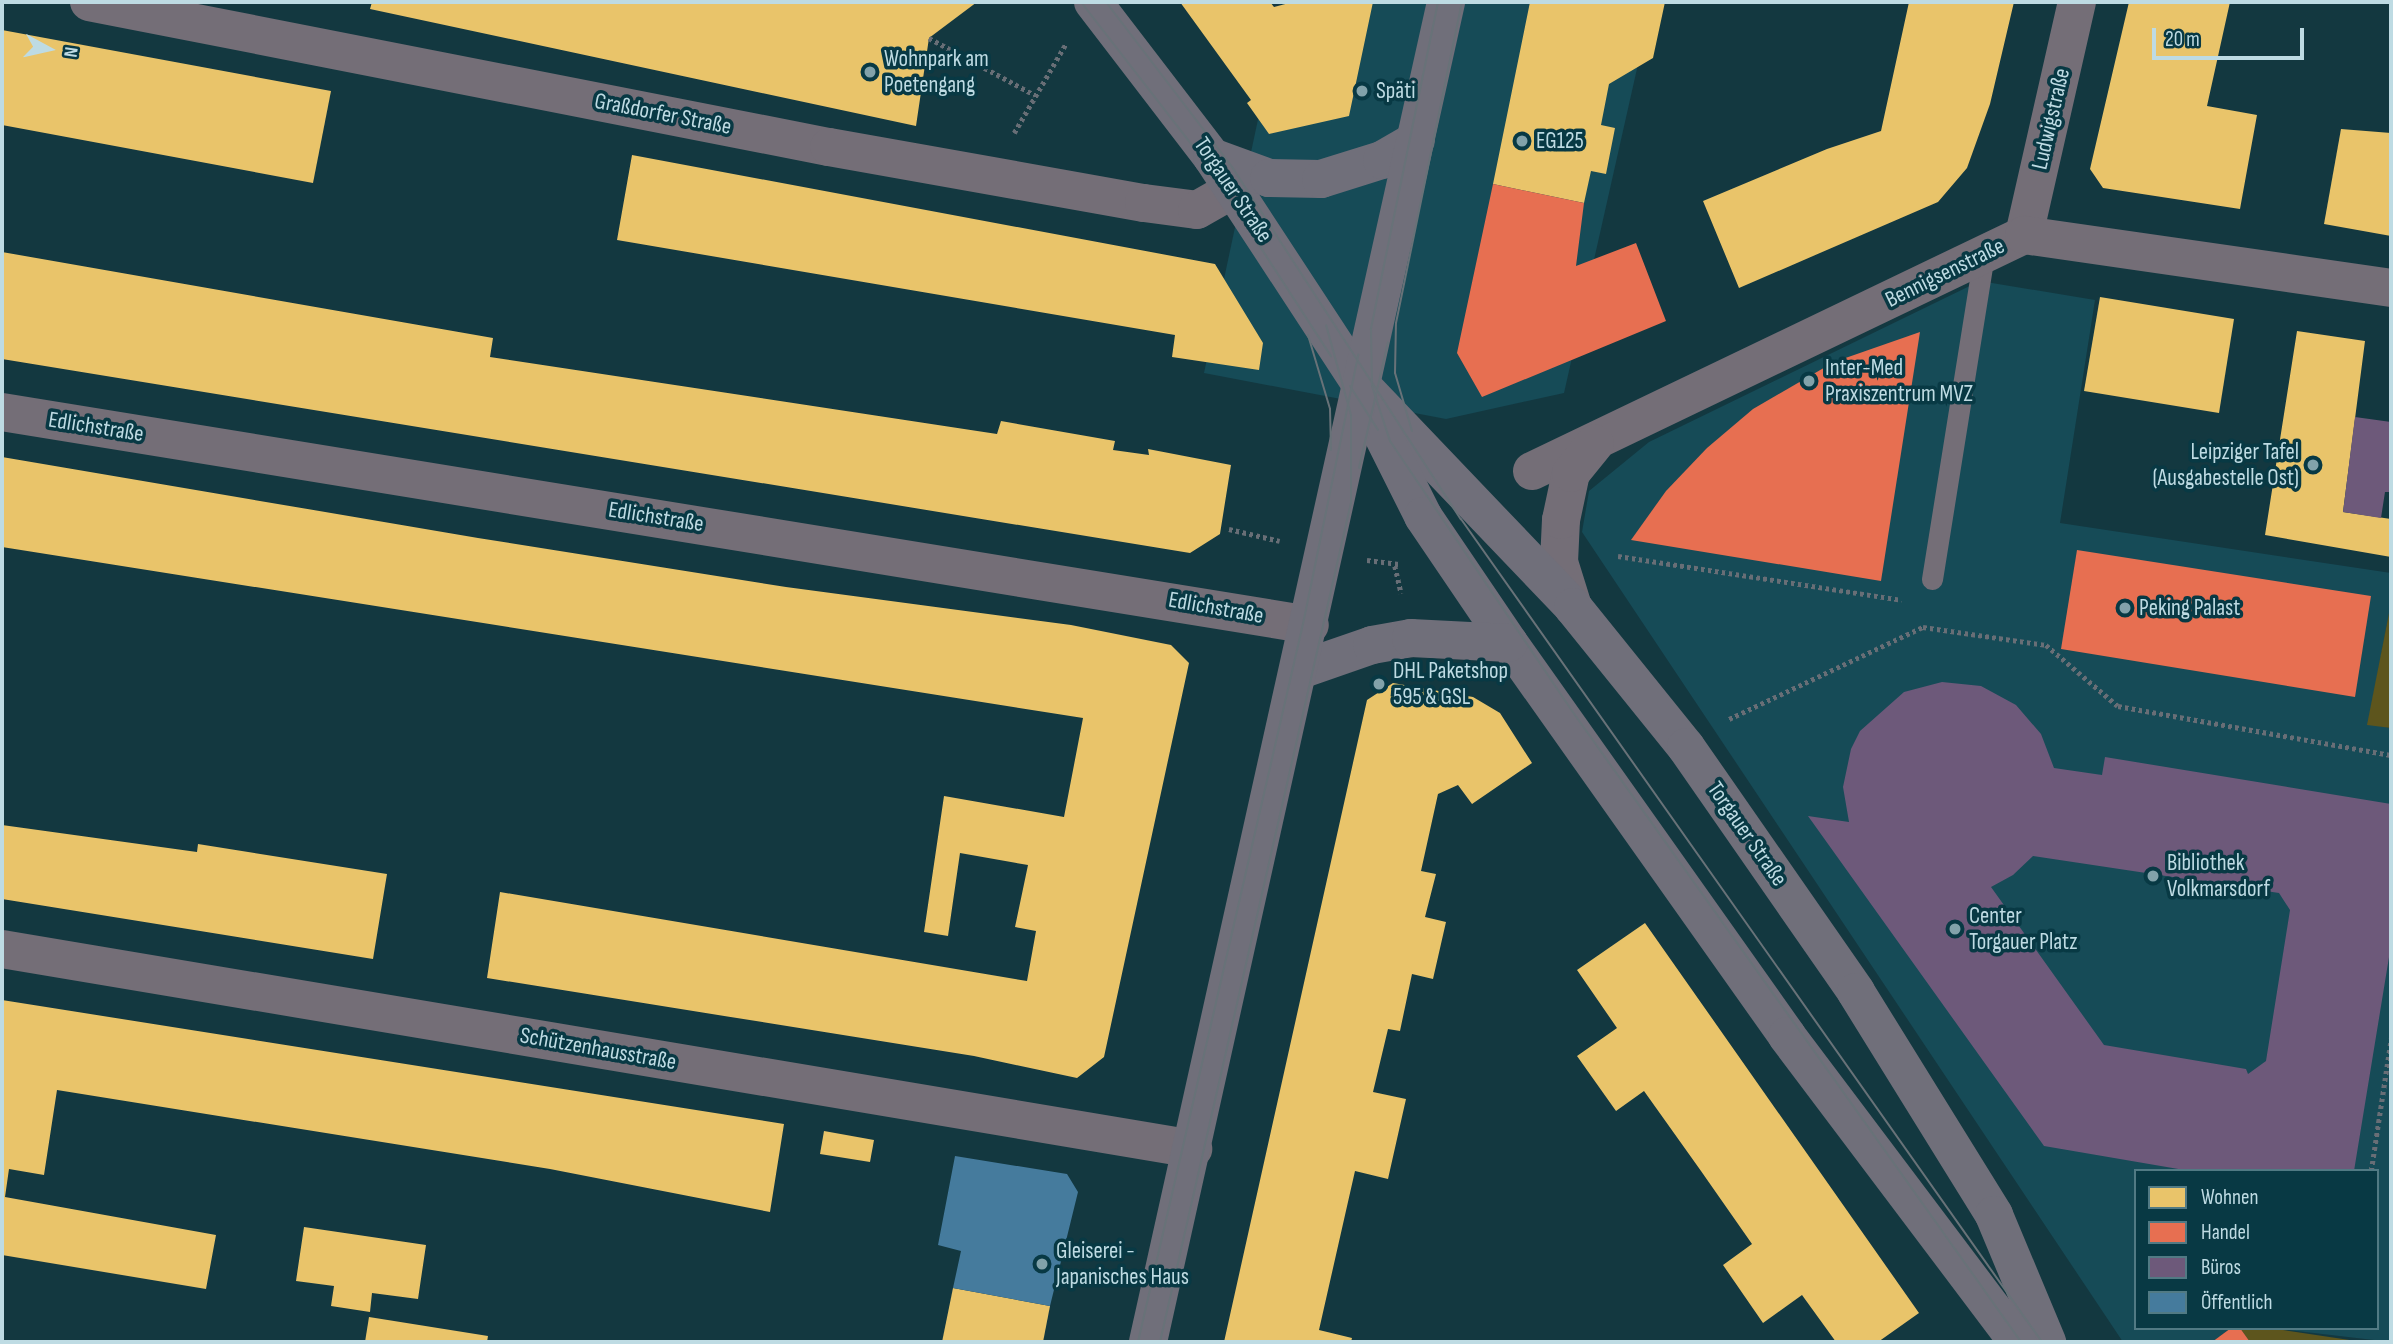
<!DOCTYPE html>
<meta charset="utf-8">
<style>
body{margin:0}
#map{position:relative;width:2393px;height:1344px;overflow:hidden;background:#133840;font-family:"Sofia Sans Condensed",sans-serif}
div>[style]{position:absolute}
.built>*{inset:0;background:#164b57}
.green>*{inset:0;background:#5d551d}
.homes>*{inset:0;background:#e9c46a}
.shops>*{inset:0;background:#e76f51}
.offices>*{inset:0;background:#6d597a}
.public>*{inset:0;background:#457b9d}
.path>*{height:4.5px;margin-top:-2.25px;transform-origin:0;background:repeating-linear-gradient(90deg,#686e76 0 3.5px,transparent 0 7px)}
.lane>*{height:21px;margin:-10.5px;padding:0 10.5px;transform-origin:10.5px;border-radius:10.5px;background:#746e77}
.street>*{height:38px;margin:-19px;padding:0 19px;transform-origin:19px;border-radius:19px;background:#746e77}
.secondary>*{height:38px;margin:-19px;padding:0 19px;transform-origin:19px;border-radius:19px;background:#706f7a}
.tram>*{height:2px;margin:-1px;padding:0 1px;transform-origin:1px;border-radius:1px;background:#687278}
.dots>*{width:19px;height:19px;translate:-50% -50%;box-sizing:border-box;border:4px solid #083944;border-radius:50%}
span{translate:-50% -50%;white-space:nowrap;text-align:center;line-height:1.15;-webkit-text-stroke:7px #083944;paint-order:stroke}
.poi-label{font-size:23px;color:#bedbe3}
.left{translate:0 -50%;text-align:left}
.right{translate:-100% -50%;text-align:right}
.street-label{font-size:23px;color:#bedbe3}
.frame{position:absolute;inset:0;border:4px solid #bedbe3;pointer-events:none}
.legend{position:absolute;left:2134px;top:1169px;width:245px;height:161px;box-sizing:border-box;background:#083944;border:2px solid #517a84;margin:0;padding:9px 12px;list-style:none;font-size:21px;color:#bedbe3}
.legend li{display:flex;align-items:center;gap:14px;height:35px}
.legend b{width:35px;border:2px solid #517a84}
.north{position:absolute;left:14px;top:14px;width:70px;height:70px;-webkit-text-stroke:5px #083944;paint-order:stroke;rotate:98deg;font-size:19px;font-weight:700;line-height:28px;text-align:center;color:#bedbe3}
.north::after{content:'';display:block;margin:auto;width:24px;height:32px;background:#bedbe3;clip-path:polygon(50% 0,100% 100%,50% 72%,0 100%)}
.scale{position:absolute;left:2152px;top:28px;width:152px;height:32px;box-sizing:border-box;border:4px solid #bedbe3;border-top:0;padding-left:9px;font-size:21px;line-height:24px;white-space:nowrap;color:#bedbe3;-webkit-text-stroke:5px #083944;paint-order:stroke}
</style>
<div id="map">
<div class="built">
<div style="clip-path:polygon(1283px 2px,1652px 2px,1564px 393px,1446px 419px,1204px 373px)"></div>
<div style="clip-path:polygon(1980px 281px,2095px 300px,2060px 523px,2391px 573px,2391px 603px,2368px 724px,2391px 728px,2391px 1342px,2270px 1328px,2377px 1328px,2377px 1171px,2136px 1171px,2136px 1328px,2231px 1328px,2212px 1342px,2123px 1342px,1582px 532px,1589px 491px,1649px 442px)"></div>
</div>
<div class="green">
<div style="clip-path:polygon(2391px 603px,2391px 728px,2367px 725px)"></div>
<div style="clip-path:polygon(2240px 1328px,2270px 1328px,2363px 1342px,2250px 1342px)"></div>
</div>
<div class="homes">
<div style="clip-path:polygon(372px 2px,977px 2px,929px 38px,916px 126px,370px 9px)"></div>
<div style="clip-path:polygon(1180px 2px,1270px 2px,1274px 7px,1293px 2px,1373px 2px,1349px 116px,1269px 134px,1247px 103px,1251px 100px)"></div>
<div style="clip-path:polygon(1530px 2px,1665px 2px,1653px 58px,1609px 84px,1601px 125px,1615px 128px,1606px 174px,1591px 171px,1584px 203px,1493px 184px)"></div>
<div style="clip-path:polygon(1909px 2px,2014px 2px,1990px 104px,1967px 168px,1938px 202px,1739px 288px,1703px 201px,1827px 149px,1881px 131px)"></div>
<div style="clip-path:polygon(2129px 2px,2230px 2px,2207px 106px,2257px 115px,2240px 209px,2103px 188px,2090px 169px)"></div>
<div style="clip-path:polygon(2px 30px,331px 91px,313px 183px,2px 125px)"></div>
<div style="clip-path:polygon(2341px 129px,2391px 133px,2391px 236px,2324px 224px)"></div>
<div style="clip-path:polygon(632px 155px,1215px 264px,1263px 343px,1259px 370px,1172px 357px,1175px 335px,617px 240px)"></div>
<div style="clip-path:polygon(2px 252px,493px 338px,490px 357px,997px 434px,1001px 421px,1115px 441px,1113px 450px,1149px 455px,1148px 449px,1231px 465px,1220px 534px,1190px 553px,2px 359px)"></div>
<div style="clip-path:polygon(2100px 297px,2234px 319px,2219px 413px,2084px 391px)"></div>
<div style="clip-path:polygon(2297px 331px,2365px 341px,2343px 512px,2391px 519px,2391px 557px,2265px 535px)"></div>
<div style="clip-path:polygon(2px 457px,478px 538px,786px 587px,1071px 625px,1171px 645px,1189px 663px,1104px 1057px,1077px 1078px,974px 1056px,487px 978px,500px 892px,1027px 981px,1036px 931px,1015px 927px,1028px 865px,960px 853px,948px 936px,924px 932px,944px 796px,1064px 817px,1083px 718px,2px 547px)"></div>
<div style="clip-path:polygon(1393px 683px,1473px 697px,1500px 713px,1532px 763px,1472px 804px,1458px 785px,1438px 794px,1421px 871px,1436px 874px,1425px 917px,1446px 922px,1433px 979px,1412px 974px,1400px 1031px,1388px 1029px,1373px 1092px,1406px 1099px,1388px 1179px,1355px 1171px,1319px 1330px,1352px 1338px,1351px 1342px,1224px 1342px,1367px 700px)"></div>
<div style="clip-path:polygon(2px 825px,197px 852px,198px 844px,387px 874px,373px 959px,2px 899px)"></div>
<div style="clip-path:polygon(1645px 923px,1919px 1313px,1878px 1342px,1836px 1342px,1802px 1295px,1763px 1323px,1723px 1265px,1752px 1244px,1701px 1171px,1644px 1091px,1616px 1111px,1577px 1056px,1617px 1028px,1577px 970px)"></div>
<div style="clip-path:polygon(2px 1000px,784px 1124px,770px 1212px,550px 1169px,57px 1090px,44px 1175px,9px 1169px,5px 1197px,216px 1235px,206px 1289px,2px 1255px)"></div>
<div style="clip-path:polygon(824px 1131px,874px 1140px,870px 1162px,820px 1154px)"></div>
<div style="clip-path:polygon(304px 1227px,426px 1245px,418px 1299px,372px 1293px,370px 1312px,331px 1306px,334px 1286px,296px 1281px)"></div>
<div style="clip-path:polygon(953px 1288px,1050px 1306px,1043px 1342px,942px 1342px)"></div>
<div style="clip-path:polygon(369px 1317px,488px 1336px,487px 1342px,365px 1342px)"></div>
</div>
<div class="shops">
<div style="clip-path:polygon(1493px 184px,1584px 203px,1576px 266px,1636px 243px,1666px 321px,1482px 397px,1457px 353px)"></div>
<div style="clip-path:polygon(1920px 332px,1881px 581px,1631px 540px,1666px 491px,1707px 448px,1753px 409px,1834px 362px)"></div>
<div style="clip-path:polygon(2077px 550px,2371px 596px,2355px 697px,2061px 649px)"></div>
<div style="clip-path:polygon(2231px 1328px,2240px 1328px,2250px 1342px,2212px 1342px)"></div>
</div>
<div class="offices">
<div style="clip-path:polygon(2355px 417px,2391px 422px,2391px 492px,2385px 492px,2381px 518px,2343px 512px)"></div>
<div style="clip-path:polygon(evenodd,1942px 682px,1981px 686px,2016px 705px,2041px 734px,2054px 768px,2102px 775px,2105px 757px,2391px 804px,2391px 945px,2354px 1171px,2190px 1171px,2044px 1146px,1808px 816px,1849px 822px,1843px 787px,1851px 749px,1860px 731px,1904px 692px,1942px 682px,2033px 856px,2279px 893px,2290px 910px,2266px 1061px,2248px 1074px,2246px 1069px,2104px 1045px,1991px 887px,2013px 875px,2033px 856px)"></div>
</div>
<div class="public">
<div style="clip-path:polygon(955px 1156px,1067px 1174px,1078px 1192px,1050px 1306px,953px 1288px,961px 1251px,938px 1245px)"></div>
</div>
<div class="path">
<div style="left:929px;top:38px;width:120px;rotate:28.3deg"></div>
<div style="left:1014px;top:133px;width:102px;rotate:-59.9deg"></div>
<div style="left:1229px;top:529px;width:52px;rotate:13.2deg"></div>
<div style="left:1618px;top:556px;width:287px;rotate:8.8deg"></div>
<div style="left:1367px;top:560px;width:32px;rotate:7deg"></div>
<div style="left:1395px;top:566px;width:28px;rotate:77deg"></div>
<div style="left:1729px;top:719px;width:215px;rotate:-25.4deg"></div>
<div style="left:1923px;top:627px;width:124px;rotate:8.3deg"></div>
<div style="left:2046px;top:645px;width:94px;rotate:40.3deg"></div>
<div style="left:2118px;top:706px;width:277px;rotate:10.2deg"></div>
<div style="left:2371px;top:1171px;width:134px;rotate:-81.4deg"></div>
</div>
<div class="lane">
<div style="left:1932px;top:579px;width:328px;rotate:-80.9deg"></div>
</div>
<div class="street">
<div style="left:89px;top:2px;width:754px;rotate:11.09deg"></div>
<div style="left:829px;top:147px;width:320px;rotate:10.1deg"></div>
<div style="left:1144px;top:203px;width:53px;rotate:7.5deg"></div>
<div style="left:1197px;top:210px;width:43px;rotate:-29.6deg"></div>
<div style="left:2024px;top:235px;width:239px;rotate:-77.2deg"></div>
<div style="left:2px;top:412px;width:1325px;rotate:9.25deg"></div>
<div style="left:1532px;top:471px;width:546px;rotate:-25.63deg"></div>
<div style="left:2024px;top:235px;width:371px;rotate:8.2deg"></div>
<div style="left:1573px;top:607px;width:47px;rotate:-107.3deg"></div>
<div style="left:1559px;top:562px;width:42px;rotate:-87.3deg"></div>
<div style="left:1561px;top:520px;width:48px;rotate:-78deg"></div>
<div style="left:1571px;top:473px;width:38px;rotate:-51deg"></div>
<div style="left:2px;top:949px;width:1208px;rotate:9.53deg"></div>
</div>
<div class="secondary">
<div style="left:1093px;top:2px;width:195px;rotate:52.5deg"></div>
<div style="left:1212px;top:157px;width:274px;rotate:56.8deg"></div>
<div style="left:1362px;top:386px;width:306px;rotate:46.3deg"></div>
<div style="left:1573px;top:607px;width:180px;rotate:51.1deg"></div>
<div style="left:1686px;top:747px;width:298px;rotate:55.2deg"></div>
<div style="left:1856px;top:992px;width:262px;rotate:58.2deg"></div>
<div style="left:1994px;top:1215px;width:138px;rotate:67.3deg"></div>
<div style="left:1212px;top:157px;width:61px;rotate:20.2deg"></div>
<div style="left:1269px;top:178px;width:52px;rotate:1.1deg"></div>
<div style="left:1321px;top:179px;width:64px;rotate:-17.3deg"></div>
<div style="left:1382px;top:160px;width:39px;rotate:-30deg"></div>
<div style="left:1374px;top:418px;width:110px;rotate:63.4deg"></div>
<div style="left:1423px;top:516px;width:153px;rotate:55.9deg"></div>
<div style="left:1509px;top:643px;width:481px;rotate:54.7deg"></div>
<div style="left:1787px;top:1036px;width:383px;rotate:53deg"></div>
<div style="left:1300px;top:670px;width:76px;rotate:-19.1deg"></div>
<div style="left:1372px;top:645px;width:40px;rotate:-10deg"></div>
<div style="left:1411px;top:638px;width:98px;rotate:2.9deg"></div>
<div style="left:1148px;top:1342px;width:1373px;rotate:-77.46deg"></div>
</div>
<div class="tram">
<div style="left:1081px;top:2px;width:204px;rotate:52.2deg"></div>
<div style="left:1206px;top:163px;width:230px;rotate:57.1deg"></div>
<div style="left:1106px;top:2px;width:208px;rotate:52.6deg"></div>
<div style="left:1232px;top:167px;width:420px;rotate:57deg"></div>
<div style="left:1461px;top:519px;width:1007px;rotate:54.78deg"></div>
<div style="left:1438px;top:2px;width:334px;rotate:101.6deg"></div>
<div style="left:1371px;top:329px;width:57px;rotate:89deg"></div>
<div style="left:1372px;top:386px;width:58px;rotate:71.9deg"></div>
<div style="left:1390px;top:441px;width:322px;rotate:56deg"></div>
<div style="left:1570px;top:708px;width:778px;rotate:54.57deg"></div>
<div style="left:1308px;top:335px;width:77px;rotate:73.4deg"></div>
<div style="left:1330px;top:409px;width:41px;rotate:88.6deg"></div>
<div style="left:1350px;top:386px;width:52px;rotate:57.5deg"></div>
<div style="left:1412px;top:431px;width:60px;rotate:-106.3deg"></div>
<div style="left:1395px;top:373px;width:50px;rotate:-88.9deg"></div>
<div style="left:1396px;top:323px;width:328px;rotate:-78.4deg"></div>
<div style="left:1359px;top:468px;width:129px;rotate:-77deg"></div>
<div style="left:1138px;top:1342px;width:737px;rotate:-77.06deg"></div>
<div style="left:1303px;top:624px;width:275px;rotate:-78.4deg"></div>
<div style="left:1160px;top:1342px;width:860px;rotate:-77.18deg"></div>
<div style="left:1351px;top:503px;width:88px;rotate:-90deg"></div>
<div style="left:1351px;top:415px;width:93px;rotate:-105.5deg"></div>
</div>
<div class="dots">
<div style="left:870px;top:72px;background:#82a2aa"></div>
<div style="left:1362px;top:91px;background:#82a2aa"></div>
<div style="left:1522px;top:141px;background:#82a2aa"></div>
<div style="left:1809px;top:381px;background:#82a2aa"></div>
<div style="left:2313px;top:465px;background:#82a2aa"></div>
<div style="left:2125px;top:608px;background:#82a2aa"></div>
<div style="left:1379px;top:684px;background:#82a2aa"></div>
<div style="left:2153px;top:876px;background:#82a2aa"></div>
<div style="left:1955px;top:929px;background:#82a2aa"></div>
<div style="left:1042px;top:1264px;background:#82a2aa"></div>
</div>
<div class="poi-label">
<span class="left" style="left:884px;top:72px">Wohnpark am<br>Poetengang</span>
<span class="left" style="left:1376px;top:91px">Späti</span>
<span class="left" style="left:1536px;top:141px">EG125</span>
<span class="left" style="left:1825px;top:381px">Inter-Med<br>Praxiszentrum MVZ</span>
<span class="right" style="left:2299px;top:465px">Leipziger Tafel<br>(Ausgabestelle Ost)</span>
<span class="left" style="left:2139px;top:608px">Peking Palast</span>
<span class="left" style="left:1393px;top:684px">DHL Paketshop<br>595 &amp; GSL</span>
<span class="left" style="left:2167px;top:876px">Bibliothek<br>Volkmarsdorf</span>
<span class="left" style="left:1969px;top:929px">Center<br>Torgauer Platz</span>
<span class="left" style="left:1056px;top:1264px">Gleiserei -<br>Japanisches Haus</span>
</div>
<div class="street-label">
<span style="left:663px;top:114px;rotate:11deg">Graßdorfer Straße</span>
<span style="left:2051px;top:119px;rotate:-77deg">Ludwigstraße</span>
<span style="left:1233px;top:190px;rotate:56deg">Torgauer Straße</span>
<span style="left:1945px;top:273px;rotate:-26deg">Bennigsenstraße</span>
<span style="left:96px;top:427px;rotate:9deg">Edlichstraße</span>
<span style="left:656px;top:517px;rotate:9deg">Edlichstraße</span>
<span style="left:1216px;top:608px;rotate:10deg">Edlichstraße</span>
<span style="left:1747px;top:834px;rotate:55deg">Torgauer Straße</span>
<span style="left:598px;top:1049px;rotate:10deg">Schützenhausstraße</span>
</div>
<div class="frame"></div>
<ul class="legend">
<li><b style="height:19px;background:#e9c46a"></b>Wohnen</li>
<li><b style="height:19px;background:#e76f51"></b>Handel</li>
<li><b style="height:19px;background:#6d597a"></b>Büros</li>
<li><b style="height:19px;background:#457b9d"></b>Öffentlich</li>
</ul>
<div class="north">N</div>
<div class="scale">20 m</div>
</div>
